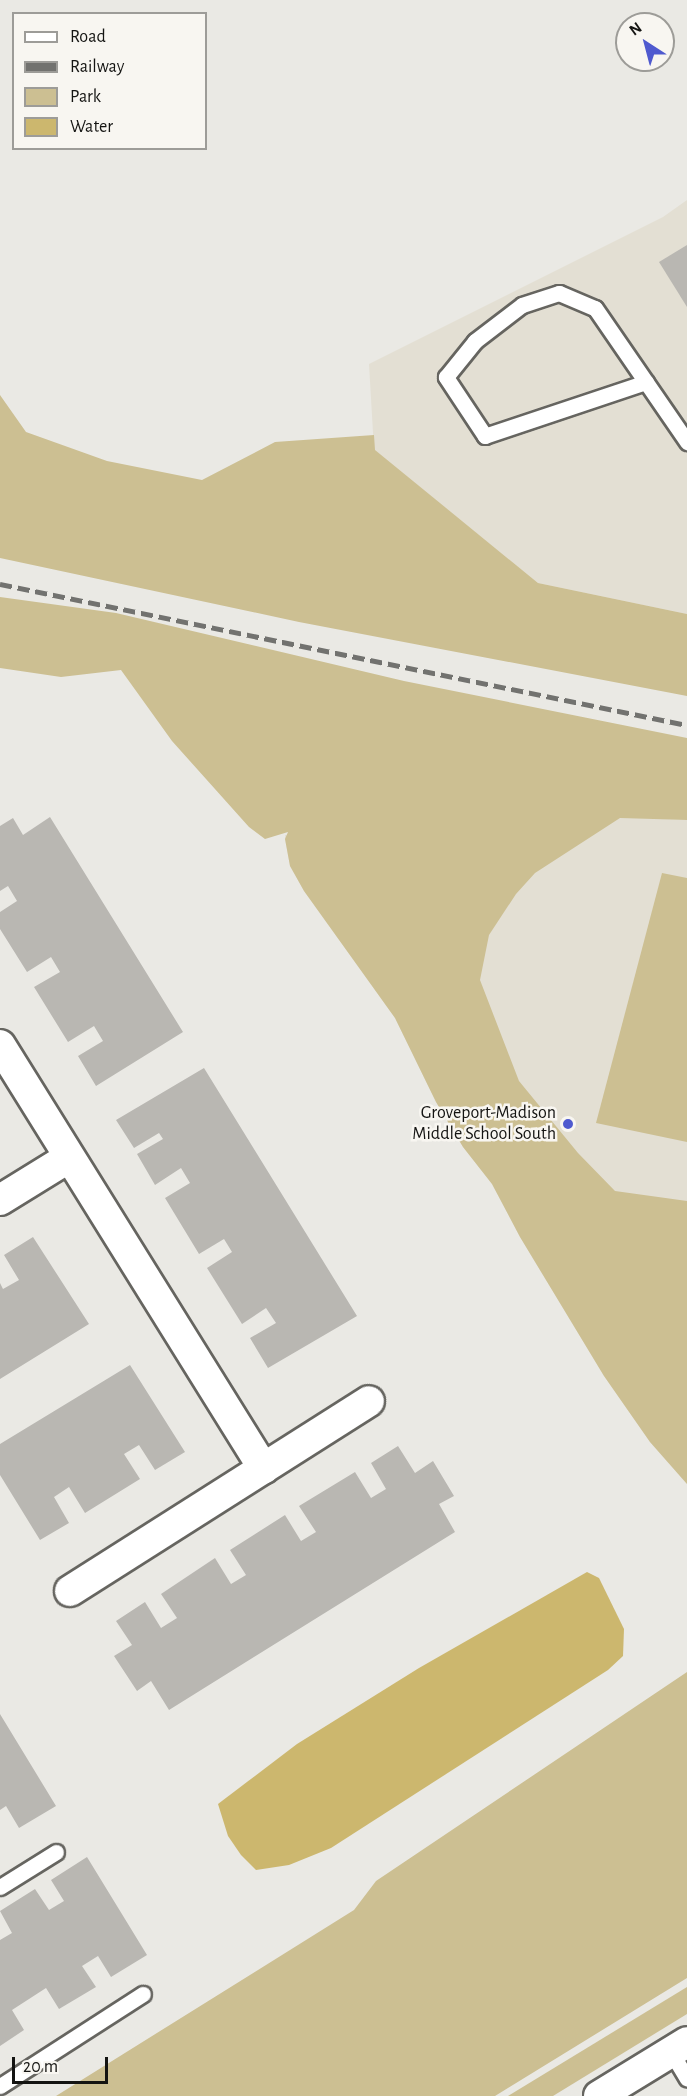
<!DOCTYPE html>
<style>
body{margin:0}
#map{position:relative;width:687px;height:2096px;overflow:hidden;background:#eae9e4;font-family:"Alegreya Sans",sans-serif}
div>[style]{position:absolute}
.built>*{inset:0;background:#e3dfd3}
.green>*{inset:0;background:#ccbf92}
.water>*{inset:0;background:#ccb76e}
.building>*{inset:0;background:#b9b7b2}
.roads{filter:drop-shadow(2px 0 #666560) drop-shadow(-2px 0 #666560) drop-shadow(0 2px #666560) drop-shadow(0 -2px #666560)}
.service>*{height:15px;margin:-7.5px;padding:0 7.5px;transform-origin:7.5px;border-radius:7.5px;background:#fff}
.minor>*{height:30px;margin:-15px;padding:0 15px;transform-origin:15px;border-radius:15px;background:#fff}
.rail>*{height:4.5px;margin-top:-2.25px;transform-origin:0;background:repeating-linear-gradient(90deg,#72726f 0 12px,transparent 0 18px)}
.dots>*{width:16px;height:16px;translate:-50% -50%;box-sizing:border-box;border:3px solid #f8f6f1;border-radius:50%}
span{translate:-50% -50%;white-space:nowrap;text-align:center;line-height:1.15;-webkit-text-stroke:5px #f8f6f1;paint-order:stroke}
.poi-label{font-size:18px;color:#141412}
.right{translate:-100% -50%;text-align:right}
.legend{position:absolute;left:12px;top:12px;width:195px;height:138px;box-sizing:border-box;background:#f8f6f1;border:2px solid #9d9c98;margin:0;padding:8px 10px;list-style:none;font-size:18px;color:#141412}
.legend li{display:flex;align-items:center;gap:12px;height:30px}
.legend b{width:30px;border:2px solid #9d9c98}
.north{position:absolute;left:615px;top:12px;width:60px;height:60px;box-sizing:border-box;background:#f8f6f1;border:2px solid #9d9c98;border-radius:50%;rotate:324deg;font-size:16px;font-weight:700;line-height:24px;text-align:center;color:#141412}
.north::after{content:'';display:block;margin:auto;width:21px;height:27px;background:#4f5acf;clip-path:polygon(50% 0,100% 100%,50% 72%,0 100%)}
.scale{position:absolute;left:12px;top:2057px;width:96px;height:27px;box-sizing:border-box;border:3px solid #141412;border-top:0;padding-left:8px;font-size:18px;line-height:21px;white-space:nowrap;color:#141412;-webkit-text-stroke:4px #f8f6f1;paint-order:stroke}
</style>
<div id="map">
<div class="built">
<div style="clip-path:polygon(687px 200px,687px 614px,538px 583px,374px 450px,369px 364px,663px 217px)"></div>
<div style="clip-path:polygon(594px 816px,687px 820px,687px 1484px,650px 1442px,604px 1376px,520px 1237px,492px 1184px,463px 1147px,436px 1102px,395px 1018px,304px 891px,290px 866px,285px 839px,285px 835px)"></div>
</div>
<div class="green">
<div style="clip-path:polygon(0 395px,26px 432px,107px 461px,202px 480px,275px 442px,374px 435px,375px 450px,538px 583px,687px 614px,687px 696px,299px 622px,0 558px)"></div>
<div style="clip-path:polygon(0 597px,116px 613px,404px 681px,687px 738px,687px 820px,620px 818px,535px 873px,516px 894px,489px 935px,480px 980px,519px 1081px,578px 1153px,615px 1191px,687px 1201px,687px 1484px,650px 1442px,604px 1376px,520px 1237px,492px 1184px,463px 1147px,436px 1102px,395px 1018px,304px 891px,290px 866px,285px 839px,288px 832px,265px 839px,249px 827px,172px 741px,121px 670px,61px 677px,0 668px)"></div>
<div style="clip-path:polygon(662px 873px,687px 878px,687px 1142px,596px 1123px)"></div>
<div style="clip-path:polygon(687px 1672px,687px 1978px,495px 2096px,56px 2096px,354px 1910px,376px 1881px)"></div>
<div style="clip-path:polygon(687px 1987px,687px 2014px,553px 2096px,508px 2096px)"></div>
</div>
<div class="water">
<div style="clip-path:polygon(587px 1572px,599px 1578px,624px 1629px,623px 1656px,608px 1670px,331px 1848px,289px 1865px,256px 1870px,241px 1855px,228px 1836px,218px 1804px,297px 1744px,419px 1668px)"></div>
</div>
<div class="building">
<div style="clip-path:polygon(687px 245px,687px 307px,659px 262px)"></div>
<div style="clip-path:polygon(50px 817px,183px 1032px,96px 1086px,78px 1056px,103px 1041px,94px 1026px,68px 1042px,34px 987px,60px 972px,51px 957px,27px 972px,0 929px,0 912px,17px 901px,8px 886px,0 891px,0 826px,13px 818px,23px 835px)"></div>
<div style="clip-path:polygon(204px 1068px,357px 1316px,268px 1368px,250px 1338px,276px 1323px,266px 1308px,242px 1324px,207px 1268px,232px 1252px,224px 1239px,199px 1254px,165px 1198px,190px 1183px,181px 1168px,155px 1185px,137px 1154px,163px 1139px,159px 1133px,134px 1148px,116px 1120px)"></div>
<div style="clip-path:polygon(33px 1237px,89px 1324px,0 1379px,0 1283px,3px 1289px,19px 1280px,4px 1255px)"></div>
<div style="clip-path:polygon(130px 1365px,185px 1452px,155px 1470px,139px 1445px,124px 1454px,140px 1479px,85px 1513px,69px 1487px,54px 1497px,69px 1523px,40px 1540px,0 1475px,0 1444px)"></div>
<div style="clip-path:polygon(398px 1446px,415px 1473px,433px 1461px,454px 1496px,439px 1504px,455px 1532px,169px 1710px,151px 1681px,137px 1691px,114px 1656px,132px 1645px,116px 1621px,145px 1602px,161px 1628px,177px 1618px,161px 1594px,215px 1558px,231px 1584px,246px 1575px,230px 1550px,285px 1515px,301px 1541px,316px 1532px,299px 1506px,355px 1472px,371px 1498px,386px 1489px,371px 1463px)"></div>
<div style="clip-path:polygon(0 1714px,56px 1806px,19px 1828px,6px 1806px,0 1810px)"></div>
<div style="clip-path:polygon(87px 1857px,147px 1955px,111px 1977px,98px 1956px,82px 1966px,96px 1987px,59px 2009px,46px 1988px,12px 2010px,24px 2030px,0 2046px,0 1940px,12px 1933px,0 1911px,35px 1889px,49px 1910px,64px 1901px,51px 1880px)"></div>
</div>
<div class="roads">
<div class="service">
<div style="left:646px;top:382px;width:170px;rotate:161.5deg"></div>
<div style="left:485px;top:436px;width:71px;rotate:-123.5deg"></div>
<div style="left:446px;top:377px;width:46px;rotate:-51.1deg"></div>
<div style="left:475px;top:341px;width:59px;rotate:-37.5deg"></div>
<div style="left:522px;top:305px;width:39px;rotate:-18deg"></div>
<div style="left:559px;top:293px;width:39px;rotate:23deg"></div>
<div style="left:595px;top:308px;width:163px;rotate:55.5deg"></div>
<div style="left:0;top:1887px;width:66px;rotate:-32deg"></div>
<div style="left:671px;top:2052px;width:31px;rotate:59deg"></div>
<div style="left:0;top:2086px;width:170px;rotate:-32.8deg"></div>
</div>
<div class="minor">
<div style="left:0;top:1045px;width:499px;rotate:58.1deg"></div>
<div style="left:0;top:1200px;width:80px;rotate:-31.7deg"></div>
<div style="left:70px;top:1591px;width:354px;rotate:-32.4deg"></div>
<div style="left:599px;top:2096px;width:103px;rotate:-31.5deg"></div>
</div>
</div>
<div class="rail">
<div style="left:0;top:584px;width:701px;rotate:11.6deg"></div>
</div>
<div class="dots">
<div style="left:568px;top:1124px;background:#4f5acf"></div>
</div>
<div class="poi-label">
<span class="right" style="left:556px;top:1124px">Groveport-Madison<br>Middle School South</span>
</div>
<ul class="legend">
<li><b style="height:8px;background:#fff"></b>Road</li>
<li><b style="height:8px;background:#72726f"></b>Railway</li>
<li><b style="height:16px;background:#ccbf92"></b>Park</li>
<li><b style="height:16px;background:#ccb76e"></b>Water</li>
</ul>
<div class="north">N</div>
<div class="scale">20 m</div>
</div>
